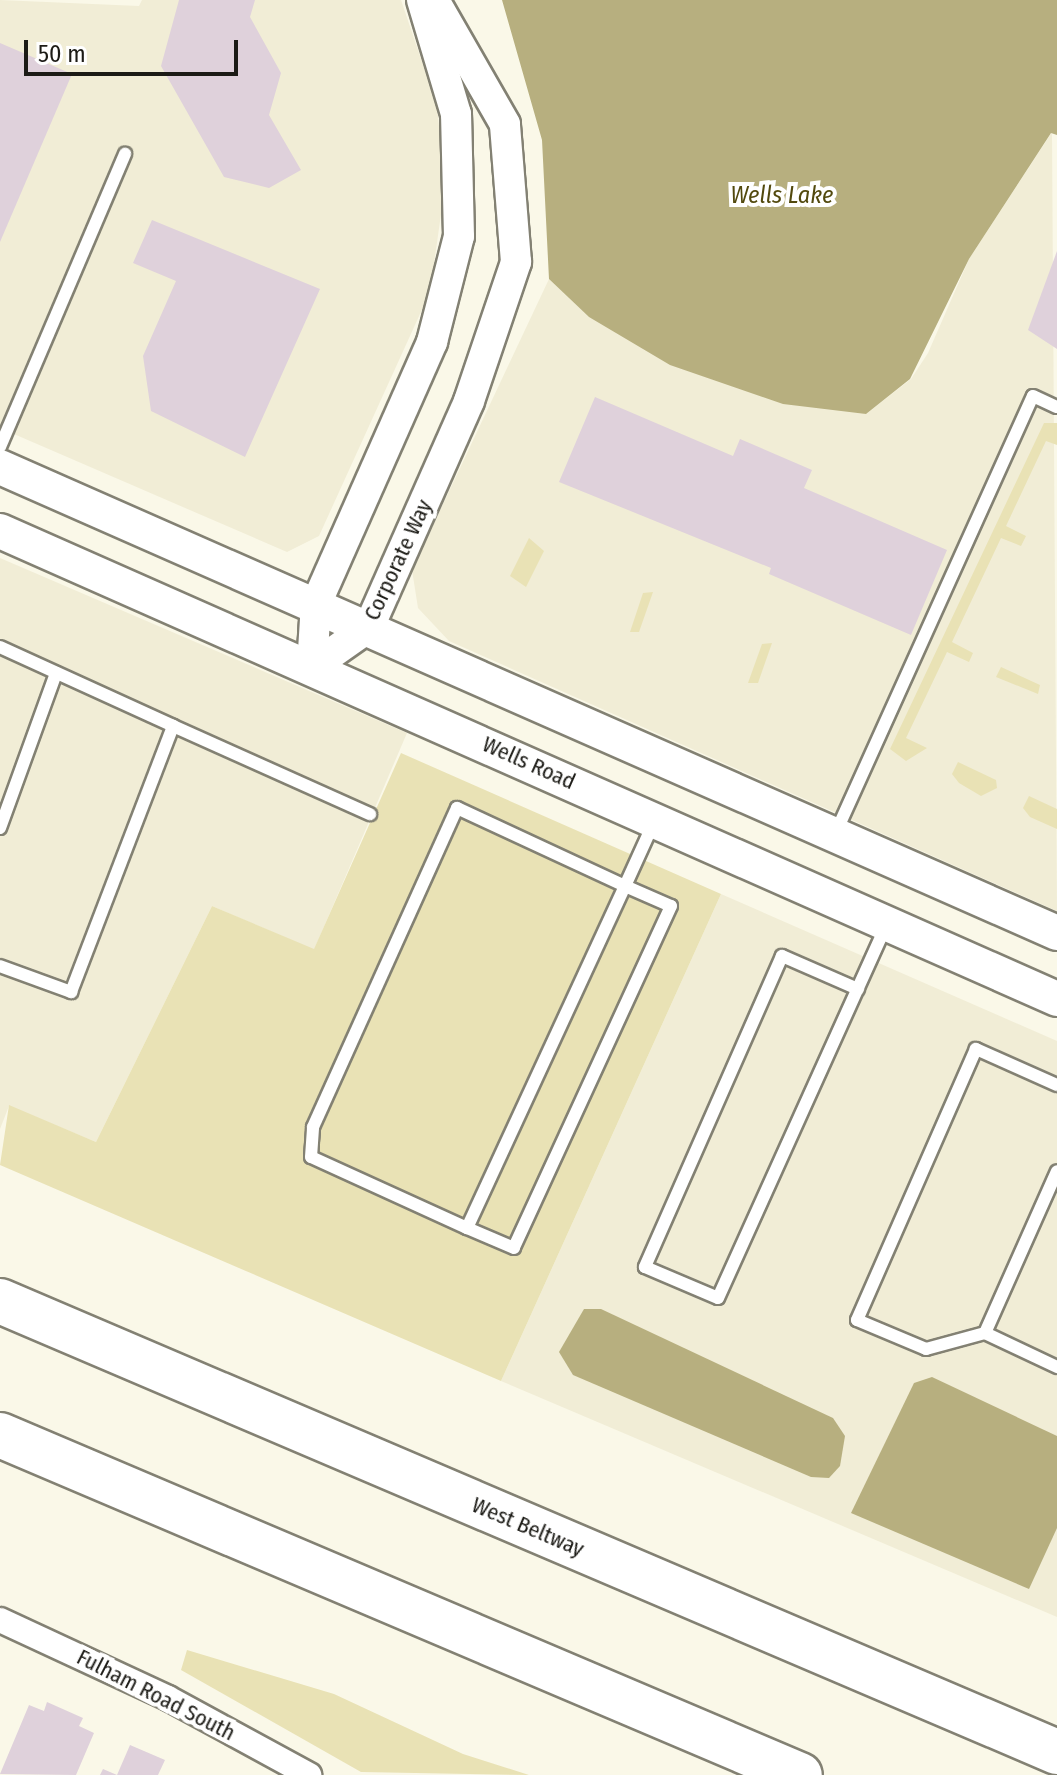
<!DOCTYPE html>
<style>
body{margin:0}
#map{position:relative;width:1057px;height:1775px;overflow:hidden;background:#faf8e8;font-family:"Fira Sans Condensed",sans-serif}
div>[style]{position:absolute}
.built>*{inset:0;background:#f1edd6}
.green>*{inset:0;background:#e9e2b5}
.water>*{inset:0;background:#b7af7f}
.building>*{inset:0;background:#dfd1db}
.roads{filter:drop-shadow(2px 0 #838173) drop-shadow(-2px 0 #838173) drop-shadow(0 2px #838173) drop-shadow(0 -2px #838173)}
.service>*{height:12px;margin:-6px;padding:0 6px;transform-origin:6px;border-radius:6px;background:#fff}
.minor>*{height:24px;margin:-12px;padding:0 12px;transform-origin:12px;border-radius:12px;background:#fff}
.tertiary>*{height:30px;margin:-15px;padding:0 15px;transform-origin:15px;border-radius:15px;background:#fff}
.secondary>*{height:34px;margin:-17px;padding:0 17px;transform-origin:17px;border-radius:17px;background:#fff}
.motorway>*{height:44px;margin:-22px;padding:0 22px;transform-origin:22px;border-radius:22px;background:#fff}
span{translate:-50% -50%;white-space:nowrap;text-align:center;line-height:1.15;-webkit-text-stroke:8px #fff;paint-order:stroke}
.street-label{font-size:22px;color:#1c1b16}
.water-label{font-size:24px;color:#52490e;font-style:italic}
.scale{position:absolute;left:24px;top:40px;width:214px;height:36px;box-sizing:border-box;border:4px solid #1c1b16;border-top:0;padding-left:10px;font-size:24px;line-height:28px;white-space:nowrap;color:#1c1b16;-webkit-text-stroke:6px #fff;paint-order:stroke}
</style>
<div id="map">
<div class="built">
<div style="clip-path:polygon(0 0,139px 6px,142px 0,401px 0,437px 106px,445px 186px,430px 292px,319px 536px,287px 552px,0 428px)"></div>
<div style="clip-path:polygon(1052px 132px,1057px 911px,449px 641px,418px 608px,412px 570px,549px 279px,589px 317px,866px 414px,911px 379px,928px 353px,969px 259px)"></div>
<div style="clip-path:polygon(0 558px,407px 733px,314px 950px,212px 906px,96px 1142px,9px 1106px,0 1129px)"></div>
<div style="clip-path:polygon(721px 894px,1057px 1041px,1057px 1617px,501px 1381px)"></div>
</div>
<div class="green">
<div style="clip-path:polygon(1044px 423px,1057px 423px,1057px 445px,1046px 441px,1006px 526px,1026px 536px,1021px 546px,1001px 538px,952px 642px,973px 653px,969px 662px,947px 652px,906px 738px,927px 748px,906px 761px,890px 749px)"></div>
<div style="clip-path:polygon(529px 538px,544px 551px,526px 587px,510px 576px)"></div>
<div style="clip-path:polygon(653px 592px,639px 632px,630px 632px,643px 593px)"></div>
<div style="clip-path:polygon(772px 643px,758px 683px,748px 683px,762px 644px)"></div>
<div style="clip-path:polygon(1001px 667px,1040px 685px,1038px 694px,996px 677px)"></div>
<div style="clip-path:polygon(401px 753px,721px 894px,501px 1381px,0 1165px,9px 1105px,96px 1142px,212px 906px,314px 949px)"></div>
<div style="clip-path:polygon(958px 762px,996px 780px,997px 788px,981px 796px,959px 783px,952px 774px)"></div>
<div style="clip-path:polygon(1029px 796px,1057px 809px,1057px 829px,1030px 817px,1023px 808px)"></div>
<div style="clip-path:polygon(187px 1650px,334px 1694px,463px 1754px,529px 1775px,361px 1772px,181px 1670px)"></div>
</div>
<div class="water">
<div style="clip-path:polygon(502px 0,1057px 0,1057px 135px,1051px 133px,969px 259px,910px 379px,866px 414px,783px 404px,670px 365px,589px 317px,549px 279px,542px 140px)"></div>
<div style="clip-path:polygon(584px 1309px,601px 1309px,833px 1418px,845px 1436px,840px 1466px,829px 1478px,811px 1477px,573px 1375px,559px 1352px)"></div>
<div style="clip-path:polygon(932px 1377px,1057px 1436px,1057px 1528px,1029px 1589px,851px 1513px,914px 1383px)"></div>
</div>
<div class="building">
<div style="clip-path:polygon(179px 0,255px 0,250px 17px,281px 73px,269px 115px,301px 170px,269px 188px,224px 177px,161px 66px)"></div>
<div style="clip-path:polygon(0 43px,72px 74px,0 242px)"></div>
<div style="clip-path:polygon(152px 220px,320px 289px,245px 457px,151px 411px,143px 356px,176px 281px,133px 263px)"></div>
<div style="clip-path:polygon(1057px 251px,1057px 349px,1028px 330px)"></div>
<div style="clip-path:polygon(595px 397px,733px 456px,740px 439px,812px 470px,804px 488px,947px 550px,911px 635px,769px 574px,771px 568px,559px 482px)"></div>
<div style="clip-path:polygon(47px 1702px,83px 1718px,79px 1726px,94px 1733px,76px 1775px,0 1774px,29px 1705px,44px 1711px)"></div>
<div style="clip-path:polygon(130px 1745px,165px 1760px,158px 1775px,100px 1775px,103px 1769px,117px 1775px)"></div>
</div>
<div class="roads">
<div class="service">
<div style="left:0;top:447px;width:319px;rotate:-66.9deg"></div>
<div style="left:0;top:647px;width:190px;rotate:24.5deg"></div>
<div style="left:0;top:828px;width:165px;rotate:-70.1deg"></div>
<div style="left:836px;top:832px;width:478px;rotate:-65.7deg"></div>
<div style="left:1033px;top:396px;width:26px;rotate:25deg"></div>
<div style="left:0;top:966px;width:76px;rotate:20.1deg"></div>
<div style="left:71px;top:992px;width:285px;rotate:-69deg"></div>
<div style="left:173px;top:726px;width:216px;rotate:24.1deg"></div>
<div style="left:858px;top:989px;width:83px;rotate:-156.5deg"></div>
<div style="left:782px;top:956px;width:340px;rotate:113.8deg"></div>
<div style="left:645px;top:1267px;width:79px;rotate:23deg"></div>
<div style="left:718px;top:1298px;width:408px;rotate:-65.7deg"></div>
<div style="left:1057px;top:1085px;width:89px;rotate:-156deg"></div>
<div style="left:976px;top:1049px;width:296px;rotate:113.7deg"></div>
<div style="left:857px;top:1320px;width:75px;rotate:22.8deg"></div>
<div style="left:926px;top:1349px;width:61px;rotate:-15.2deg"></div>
<div style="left:985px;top:1333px;width:80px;rotate:25.3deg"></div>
<div style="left:467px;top:1228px;width:377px;rotate:-65.2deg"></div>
<div style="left:625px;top:886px;width:50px;rotate:23.5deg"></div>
<div style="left:671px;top:906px;width:376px;rotate:114.7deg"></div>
<div style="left:514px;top:1248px;width:51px;rotate:-156.9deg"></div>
<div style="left:467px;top:1228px;width:171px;rotate:-155.5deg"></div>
<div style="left:311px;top:1157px;width:30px;rotate:-86deg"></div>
<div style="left:313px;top:1127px;width:350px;rotate:-65.7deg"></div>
<div style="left:457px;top:808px;width:185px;rotate:24.9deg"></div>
<div style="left:625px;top:886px;width:70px;rotate:-65.6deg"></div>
<div style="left:985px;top:1333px;width:177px;rotate:-66deg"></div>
</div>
<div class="minor">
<div style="left:0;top:1620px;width:185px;rotate:24.9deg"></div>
<div style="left:168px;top:1698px;width:161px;rotate:28.6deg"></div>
</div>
<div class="tertiary">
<div style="left:312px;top:667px;width:70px;rotate:-35.1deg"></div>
<div style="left:369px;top:627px;width:247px;rotate:-66.1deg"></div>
<div style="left:469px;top:401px;width:147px;rotate:-71.3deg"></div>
<div style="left:516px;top:262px;width:138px;rotate:-94.6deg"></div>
<div style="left:505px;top:124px;width:143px;rotate:-119.8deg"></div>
<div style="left:312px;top:667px;width:63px;rotate:-86.4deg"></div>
<div style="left:316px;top:604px;width:287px;rotate:-66.1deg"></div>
<div style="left:432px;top:342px;width:109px;rotate:-75.7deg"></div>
<div style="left:459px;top:236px;width:122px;rotate:-91.4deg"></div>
<div style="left:456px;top:114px;width:119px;rotate:-106.6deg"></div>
</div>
<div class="secondary">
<div style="left:0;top:467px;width:1155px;rotate:23.79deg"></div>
<div style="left:0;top:531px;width:1156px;rotate:23.88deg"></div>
</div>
<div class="motorway">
<div style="left:0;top:1301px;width:1149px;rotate:23.11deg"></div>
<div style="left:0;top:1435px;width:869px;rotate:23.03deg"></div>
</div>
</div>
<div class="street-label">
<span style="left:398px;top:560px;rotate:-65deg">Corporate Way</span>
<span style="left:529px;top:763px;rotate:24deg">Wells Road</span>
<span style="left:528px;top:1527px;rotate:23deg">West Beltway</span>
<span style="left:156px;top:1695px;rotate:27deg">Fulham Road South</span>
</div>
<div class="water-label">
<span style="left:782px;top:196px">Wells Lake</span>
</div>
<div class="scale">50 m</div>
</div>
